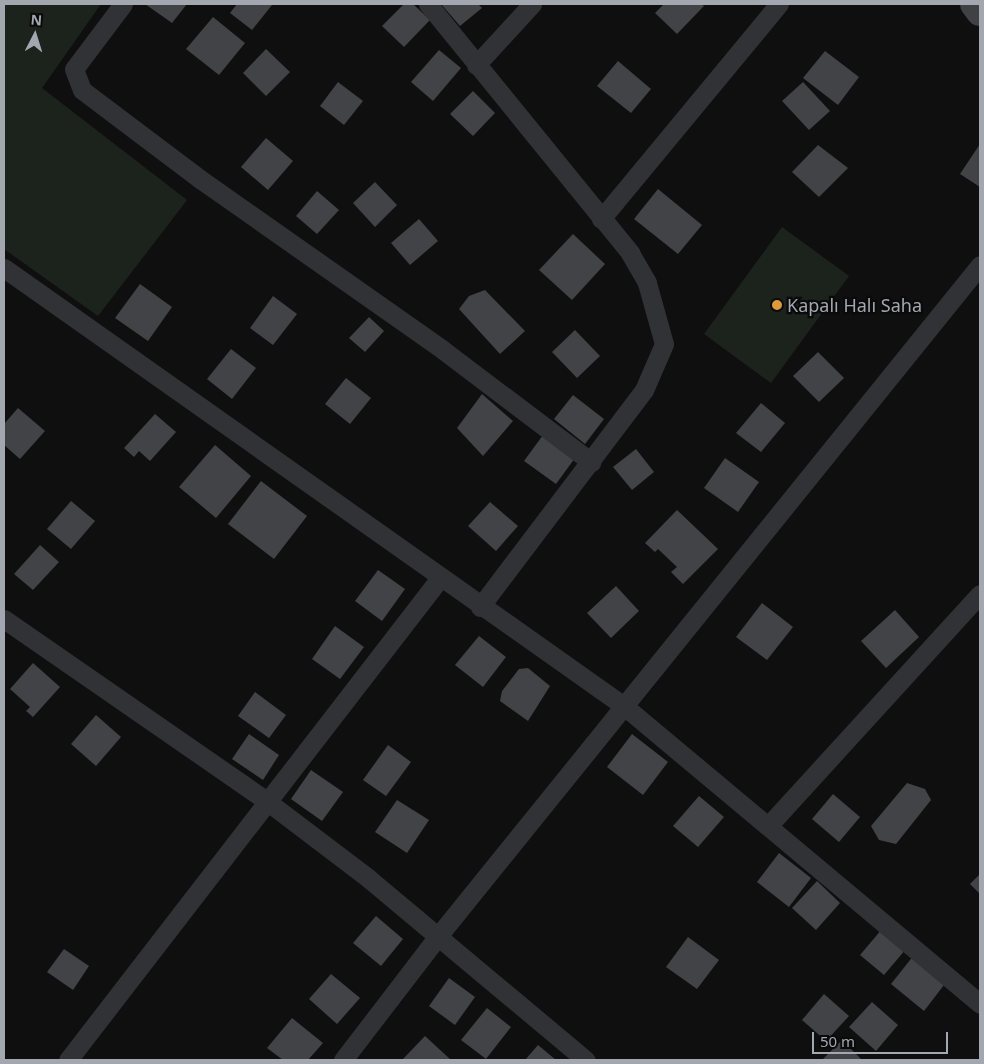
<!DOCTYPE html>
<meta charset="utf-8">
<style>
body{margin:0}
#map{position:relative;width:984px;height:1064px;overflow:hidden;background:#0f0f10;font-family:"Noto Sans",sans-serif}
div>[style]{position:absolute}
.green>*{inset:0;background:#1c231d}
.building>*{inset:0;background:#414346}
.street>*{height:19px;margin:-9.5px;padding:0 9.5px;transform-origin:9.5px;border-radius:9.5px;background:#313235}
.secondary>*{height:28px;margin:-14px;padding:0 14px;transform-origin:14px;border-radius:14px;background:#3f4145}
.dots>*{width:14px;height:14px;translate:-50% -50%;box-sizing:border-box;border:2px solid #0a0a0b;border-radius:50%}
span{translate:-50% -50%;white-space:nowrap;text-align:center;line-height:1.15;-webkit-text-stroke:4.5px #0a0a0b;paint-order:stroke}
.poi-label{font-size:18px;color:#a2a7b0}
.left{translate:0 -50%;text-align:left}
.frame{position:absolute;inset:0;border:5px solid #a2a7b0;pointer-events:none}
.north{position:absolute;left:10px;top:10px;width:50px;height:50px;-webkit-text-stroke:4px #0a0a0b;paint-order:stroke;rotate:5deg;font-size:14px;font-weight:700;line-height:20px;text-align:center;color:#a2a7b0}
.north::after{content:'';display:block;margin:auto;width:18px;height:22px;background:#a2a7b0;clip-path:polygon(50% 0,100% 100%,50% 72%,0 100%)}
.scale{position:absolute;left:812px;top:1032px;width:136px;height:22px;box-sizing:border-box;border:2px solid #a2a7b0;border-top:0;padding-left:6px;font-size:15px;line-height:18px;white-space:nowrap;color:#a2a7b0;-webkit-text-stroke:4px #0a0a0b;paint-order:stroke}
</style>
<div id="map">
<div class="green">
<div style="clip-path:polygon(4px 4px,101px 4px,42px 88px,187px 200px,98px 316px,4px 249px)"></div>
<div style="clip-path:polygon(782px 227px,849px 276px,771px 383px,704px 334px)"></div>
</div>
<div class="building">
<div style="clip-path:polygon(145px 4px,187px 4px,172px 23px)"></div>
<div style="clip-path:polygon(237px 4px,270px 4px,272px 5px,252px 30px,230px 13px)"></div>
<div style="clip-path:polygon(404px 4px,413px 4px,430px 20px,404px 47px,382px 26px)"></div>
<div style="clip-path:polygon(441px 4px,478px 4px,482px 8px,460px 26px)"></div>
<div style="clip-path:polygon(664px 4px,701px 4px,704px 6px,677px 34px,655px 13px)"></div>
<div style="clip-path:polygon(213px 17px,245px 43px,219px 75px,186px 49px)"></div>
<div style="clip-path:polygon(266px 49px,290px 72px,266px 96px,243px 73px)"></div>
<div style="clip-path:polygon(439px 50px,461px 68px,433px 101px,411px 82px)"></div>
<div style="clip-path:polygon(825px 51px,859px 77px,838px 105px,803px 78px)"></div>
<div style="clip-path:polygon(618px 61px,651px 89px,631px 113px,597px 86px)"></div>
<div style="clip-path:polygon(338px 82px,363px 101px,344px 125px,320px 106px)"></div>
<div style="clip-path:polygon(803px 82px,830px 111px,809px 130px,782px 101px)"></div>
<div style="clip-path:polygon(473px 91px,495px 113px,473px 136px,450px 114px)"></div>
<div style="clip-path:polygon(266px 138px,293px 161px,268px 190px,241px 167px)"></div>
<div style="clip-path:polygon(980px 144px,980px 187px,960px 174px)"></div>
<div style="clip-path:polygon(818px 145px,848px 168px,819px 197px,792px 172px)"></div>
<div style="clip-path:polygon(375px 182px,397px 205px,375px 227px,353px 203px)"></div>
<div style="clip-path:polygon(658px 189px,702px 225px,678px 254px,634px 219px)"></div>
<div style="clip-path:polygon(317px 191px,339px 210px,317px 234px,296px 216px)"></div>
<div style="clip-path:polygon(419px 219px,438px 241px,410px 265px,391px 243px)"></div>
<div style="clip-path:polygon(573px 234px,605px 264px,572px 300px,539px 270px)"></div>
<div style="clip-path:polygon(140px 284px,172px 307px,148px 341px,115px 318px)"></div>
<div style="clip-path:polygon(485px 290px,525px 331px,500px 354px,459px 309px,469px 296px)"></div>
<div style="clip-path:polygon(273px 296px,297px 314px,273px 345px,250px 328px)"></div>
<div style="clip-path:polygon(369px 317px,384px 331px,365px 352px,349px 338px)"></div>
<div style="clip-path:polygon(575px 330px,600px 356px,577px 378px,552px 352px)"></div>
<div style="clip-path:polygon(231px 349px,256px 368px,232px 399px,207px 379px)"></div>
<div style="clip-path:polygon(818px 352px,844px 378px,819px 402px,793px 376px)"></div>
<div style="clip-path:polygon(346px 378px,371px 398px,350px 424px,325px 404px)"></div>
<div style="clip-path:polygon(482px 394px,513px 421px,483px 456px,457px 428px)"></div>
<div style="clip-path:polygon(573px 395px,604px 419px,585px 444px,554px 419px)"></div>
<div style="clip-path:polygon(761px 403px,785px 423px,761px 452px,736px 433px)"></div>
<div style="clip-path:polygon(18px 408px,45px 431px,20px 459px,4px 445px,4px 424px)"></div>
<div style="clip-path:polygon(155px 414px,176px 432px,150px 461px,139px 451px,134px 457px,124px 448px)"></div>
<div style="clip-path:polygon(543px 435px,575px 458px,556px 484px,524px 461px)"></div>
<div style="clip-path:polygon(215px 445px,251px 476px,216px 518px,179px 487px)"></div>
<div style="clip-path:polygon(636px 449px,654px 472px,632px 490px,613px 467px)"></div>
<div style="clip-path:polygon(725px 458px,759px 482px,738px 512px,704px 488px)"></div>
<div style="clip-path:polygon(261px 481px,307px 516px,274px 559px,228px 524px)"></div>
<div style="clip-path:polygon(71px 501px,95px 521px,71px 549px,47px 529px)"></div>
<div style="clip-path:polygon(490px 502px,518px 526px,496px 551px,468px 526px)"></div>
<div style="clip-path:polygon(677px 510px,718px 549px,683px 584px,671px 572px,677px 567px,658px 549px,655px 552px,645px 543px)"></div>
<div style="clip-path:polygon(40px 545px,59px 562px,33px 590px,14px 574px)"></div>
<div style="clip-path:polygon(378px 570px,405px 589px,382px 621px,355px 601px)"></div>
<div style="clip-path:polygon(616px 586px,639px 611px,611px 638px,587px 613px)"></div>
<div style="clip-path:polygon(762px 603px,793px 627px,767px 660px,736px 637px)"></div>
<div style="clip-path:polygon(895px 610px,919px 637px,886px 668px,861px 641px)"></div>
<div style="clip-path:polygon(335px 626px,364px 647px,340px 679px,312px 659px)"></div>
<div style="clip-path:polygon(479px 636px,506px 657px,483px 687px,455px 665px)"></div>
<div style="clip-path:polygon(33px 663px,60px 687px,33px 717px,26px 711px,30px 707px,10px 689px)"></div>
<div style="clip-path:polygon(528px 668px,550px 686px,528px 721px,500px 701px,502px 691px,519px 669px)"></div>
<div style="clip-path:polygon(255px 692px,286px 715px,269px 738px,238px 716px)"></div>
<div style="clip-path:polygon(96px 715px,121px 737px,96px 766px,71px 744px)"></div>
<div style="clip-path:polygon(249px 734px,279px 755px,263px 780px,232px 759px)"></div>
<div style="clip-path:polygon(632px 734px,668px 762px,643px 795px,607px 767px)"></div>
<div style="clip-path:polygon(388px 745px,411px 762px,386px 796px,363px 780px)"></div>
<div style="clip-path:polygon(311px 770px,343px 792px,322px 821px,291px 799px)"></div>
<div style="clip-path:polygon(907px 783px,925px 789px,931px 800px,896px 844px,879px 840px,871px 826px)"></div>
<div style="clip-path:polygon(833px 794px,860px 817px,839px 842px,812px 819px)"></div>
<div style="clip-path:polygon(699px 796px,724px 817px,698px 847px,673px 826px)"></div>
<div style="clip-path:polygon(397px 800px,429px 820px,407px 853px,375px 832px)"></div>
<div style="clip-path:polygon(779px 853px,811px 878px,789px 907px,757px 882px)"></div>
<div style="clip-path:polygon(980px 874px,980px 894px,970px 884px)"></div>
<div style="clip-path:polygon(817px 881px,840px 903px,816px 930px,792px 908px)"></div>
<div style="clip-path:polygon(376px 916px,403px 939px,381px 966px,353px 943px)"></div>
<div style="clip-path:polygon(882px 929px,906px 949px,884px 975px,860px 955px)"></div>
<div style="clip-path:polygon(688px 937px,719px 960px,697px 989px,666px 967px)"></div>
<div style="clip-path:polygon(64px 949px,89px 966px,73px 990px,47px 972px)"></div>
<div style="clip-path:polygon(914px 955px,944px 985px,924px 1011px,891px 984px)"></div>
<div style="clip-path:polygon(331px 974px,360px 998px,337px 1024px,309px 999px)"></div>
<div style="clip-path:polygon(449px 978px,475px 997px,455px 1025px,429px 1006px)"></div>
<div style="clip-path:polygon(824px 994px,849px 1016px,826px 1041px,802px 1020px)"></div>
<div style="clip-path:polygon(872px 1002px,898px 1025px,876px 1051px,849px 1027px)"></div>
<div style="clip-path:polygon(487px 1008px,511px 1027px,486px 1059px,461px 1040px)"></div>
<div style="clip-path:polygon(292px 1018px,323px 1043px,308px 1060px,283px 1060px,267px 1048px)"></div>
<div style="clip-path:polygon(425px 1036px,451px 1060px,403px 1059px)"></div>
<div style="clip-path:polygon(842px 1040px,862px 1060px,822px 1060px)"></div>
<div style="clip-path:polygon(538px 1045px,556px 1060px,525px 1060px)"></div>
</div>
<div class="street">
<div style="left:123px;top:4px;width:81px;rotate:127deg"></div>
<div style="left:74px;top:69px;width:22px;rotate:69deg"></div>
<div style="left:82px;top:90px;width:148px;rotate:37deg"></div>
<div style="left:200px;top:179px;width:297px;rotate:35.1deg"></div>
<div style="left:443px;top:350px;width:186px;rotate:37.1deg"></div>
<div style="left:428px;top:4px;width:321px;rotate:50.9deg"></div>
<div style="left:630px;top:253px;width:34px;rotate:60deg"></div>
<div style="left:647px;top:283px;width:63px;rotate:74.4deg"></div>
<div style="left:664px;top:344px;width:50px;rotate:113.5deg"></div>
<div style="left:644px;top:390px;width:272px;rotate:127.1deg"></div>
<div style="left:476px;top:65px;width:83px;rotate:-47.4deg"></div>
<div style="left:601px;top:219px;width:279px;rotate:-50.4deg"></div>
<div style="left:4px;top:268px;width:759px;rotate:35.24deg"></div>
<div style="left:624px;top:706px;width:464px;rotate:39.9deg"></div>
<div style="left:4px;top:619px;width:321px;rotate:34.7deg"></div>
<div style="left:268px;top:802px;width:126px;rotate:37.2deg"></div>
<div style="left:368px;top:878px;width:284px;rotate:39.9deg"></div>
<div style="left:768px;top:826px;width:314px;rotate:-47.6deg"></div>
<div style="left:68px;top:1060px;width:609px;rotate:-52.34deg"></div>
<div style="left:343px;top:1060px;width:158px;rotate:-52.5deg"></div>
<div style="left:439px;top:935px;width:861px;rotate:-51.08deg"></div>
</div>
<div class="secondary">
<div style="left:974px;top:4px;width:10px;rotate:53deg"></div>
</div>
<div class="dots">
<div style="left:777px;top:305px;background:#de9a3a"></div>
</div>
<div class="poi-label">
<span class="left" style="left:787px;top:305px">Kapalı Halı Saha</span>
</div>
<div class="frame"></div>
<div class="north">N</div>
<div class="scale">50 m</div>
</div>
